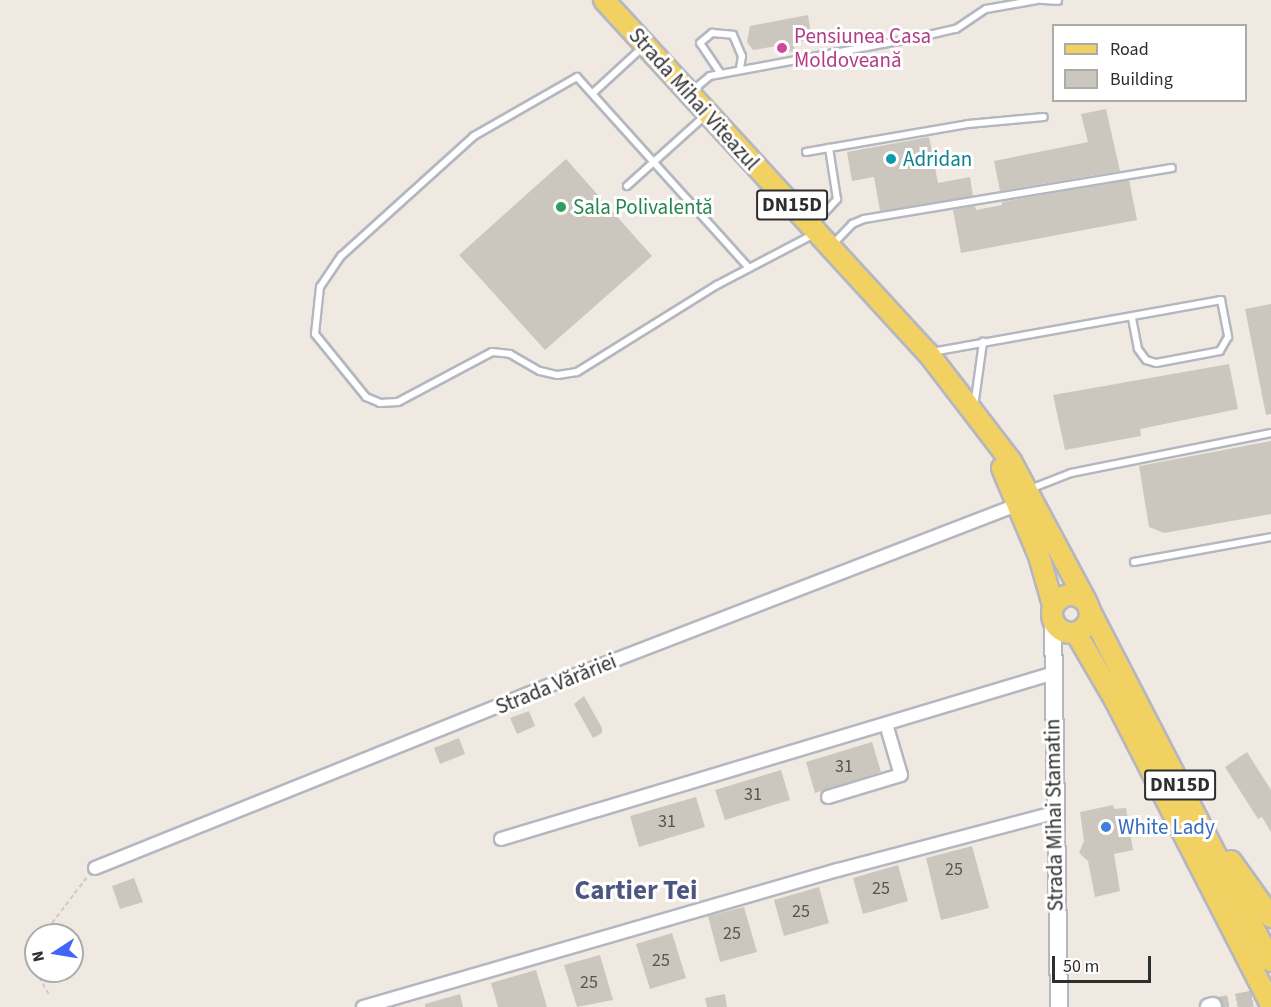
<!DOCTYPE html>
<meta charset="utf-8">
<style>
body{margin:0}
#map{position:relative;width:1271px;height:1007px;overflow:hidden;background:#efe9e1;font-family:"Source Sans 3",sans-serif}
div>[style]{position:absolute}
.building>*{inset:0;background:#cbc7bf}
.secondary-tunnel>*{height:16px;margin-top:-8px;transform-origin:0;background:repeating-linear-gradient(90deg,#c8c4bd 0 16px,transparent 0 24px)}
.path>*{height:2px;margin-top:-1px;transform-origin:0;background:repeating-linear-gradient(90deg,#c9c9c9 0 4.5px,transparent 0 7.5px)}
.roads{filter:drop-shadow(2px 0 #b4b7c1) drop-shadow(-2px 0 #b4b7c1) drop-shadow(0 2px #b4b7c1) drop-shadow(0 -2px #b4b7c1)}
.lane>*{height:6px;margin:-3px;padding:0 3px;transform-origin:3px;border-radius:3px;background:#fff}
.street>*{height:12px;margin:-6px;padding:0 6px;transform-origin:6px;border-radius:6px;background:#fff}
.secondary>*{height:16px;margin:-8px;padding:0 8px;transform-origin:8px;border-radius:8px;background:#fff}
.primary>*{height:20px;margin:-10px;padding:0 10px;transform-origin:10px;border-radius:10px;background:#f2d163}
.primary>.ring{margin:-10px;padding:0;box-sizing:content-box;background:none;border:20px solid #f2d163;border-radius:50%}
.dots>*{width:16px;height:16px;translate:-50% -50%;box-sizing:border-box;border:3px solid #fff;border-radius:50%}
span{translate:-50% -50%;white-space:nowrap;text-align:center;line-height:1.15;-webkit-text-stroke:6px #fff;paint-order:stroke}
.number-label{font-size:18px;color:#555452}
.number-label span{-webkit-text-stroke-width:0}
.shield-label span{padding:2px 4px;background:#fff;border:2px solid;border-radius:4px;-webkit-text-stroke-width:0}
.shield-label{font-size:20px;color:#2e2e2e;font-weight:700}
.hotel-label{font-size:21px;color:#b23c85}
.left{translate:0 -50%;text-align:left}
.street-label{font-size:21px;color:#2e2e2e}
.culture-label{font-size:21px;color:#0d838f}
.leisure-label{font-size:21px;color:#27864d}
.shop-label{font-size:21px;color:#366cbe}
.district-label{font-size:27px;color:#4d5680;font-weight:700}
.legend{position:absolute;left:1052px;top:24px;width:195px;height:78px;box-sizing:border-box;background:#fff;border:2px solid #ababab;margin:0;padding:8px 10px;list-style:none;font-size:18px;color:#2e2e2e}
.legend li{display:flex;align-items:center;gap:12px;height:30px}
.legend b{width:30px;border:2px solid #ababab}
.north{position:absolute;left:24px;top:923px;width:60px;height:60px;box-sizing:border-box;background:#fff;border:2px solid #ababab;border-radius:50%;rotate:258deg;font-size:16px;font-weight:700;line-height:24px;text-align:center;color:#2e2e2e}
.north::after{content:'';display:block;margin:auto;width:21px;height:27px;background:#4264fb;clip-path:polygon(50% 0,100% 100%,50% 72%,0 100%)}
.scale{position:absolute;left:1052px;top:956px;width:99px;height:27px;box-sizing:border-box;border:3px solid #2e2e2e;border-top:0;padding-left:8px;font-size:18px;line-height:21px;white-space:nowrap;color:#2e2e2e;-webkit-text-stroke:4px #fff;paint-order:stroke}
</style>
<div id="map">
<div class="building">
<div style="clip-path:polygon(808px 15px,812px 39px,793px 43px,795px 51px,778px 54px,777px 46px,753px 50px,747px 42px,750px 26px)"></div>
<div style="clip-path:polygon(1106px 109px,1120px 171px,1000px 191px,994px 161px,1088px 142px,1081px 114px)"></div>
<div style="clip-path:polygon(929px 137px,938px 183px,970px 177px,973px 196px,880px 211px,874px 177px,852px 181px,847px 152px)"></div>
<div style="clip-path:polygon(566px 159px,652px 256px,545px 350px,459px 255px)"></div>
<div style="clip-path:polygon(1129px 180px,1137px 220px,961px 253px,953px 210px,975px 206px,976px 210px,1002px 205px,1002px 202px)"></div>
<div style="clip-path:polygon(1271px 304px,1271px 414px,1266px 415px,1245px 309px)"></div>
<div style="clip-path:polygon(1229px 364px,1238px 409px,1140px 429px,1141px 436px,1065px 450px,1053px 395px)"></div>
<div style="clip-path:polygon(1271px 441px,1271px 514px,1164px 533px,1149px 527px,1139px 466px)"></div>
<div style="clip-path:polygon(584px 696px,602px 728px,602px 733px,593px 738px,574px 704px)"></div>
<div style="clip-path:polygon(529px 711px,535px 726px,517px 734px,510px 718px)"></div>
<div style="clip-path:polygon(459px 738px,465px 754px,440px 764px,434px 748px)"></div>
<div style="clip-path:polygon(872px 742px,881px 772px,815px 793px,806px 762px)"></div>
<div style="clip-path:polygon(1247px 752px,1271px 790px,1271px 832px,1262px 817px,1258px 819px,1225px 767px)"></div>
<div style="clip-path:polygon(781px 770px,790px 800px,725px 820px,715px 790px)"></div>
<div style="clip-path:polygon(696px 797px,705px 827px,639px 847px,630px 816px)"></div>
<div style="clip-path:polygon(1113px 805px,1114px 809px,1126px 808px,1133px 850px,1114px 854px,1120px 891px,1095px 897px,1088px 861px,1079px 853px,1084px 841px,1080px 812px)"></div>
<div style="clip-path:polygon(972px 846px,989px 908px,941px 920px,926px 858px)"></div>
<div style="clip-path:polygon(898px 865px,908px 901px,863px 914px,853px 878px)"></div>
<div style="clip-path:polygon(134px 878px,143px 902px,120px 909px,112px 886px)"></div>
<div style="clip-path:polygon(819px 887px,829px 923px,784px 936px,774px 900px)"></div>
<div style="clip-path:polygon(744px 907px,757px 952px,720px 962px,708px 916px)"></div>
<div style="clip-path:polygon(672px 933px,686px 978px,650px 989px,636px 944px)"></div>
<div style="clip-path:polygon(600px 955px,613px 1000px,577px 1007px,564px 965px)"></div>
<div style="clip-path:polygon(536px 970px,547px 1007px,498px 1007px,491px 983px)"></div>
<div style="clip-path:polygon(460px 994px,463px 1007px,425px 1007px,425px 1004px)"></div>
<div style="clip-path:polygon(725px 994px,727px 1007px,707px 1007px,705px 998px)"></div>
</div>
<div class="secondary-tunnel">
<div style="left:1213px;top:1006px;width:59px;rotate:-10.7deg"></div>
</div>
<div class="path">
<div style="left:43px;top:935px;width:73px;rotate:-52.8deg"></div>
<div style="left:36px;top:951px;width:14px;rotate:107deg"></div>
<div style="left:32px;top:964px;width:35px;rotate:61deg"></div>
</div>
<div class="roads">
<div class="lane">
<div style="left:1041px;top:0;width:17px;rotate:3deg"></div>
<div style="left:721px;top:74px;width:37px;rotate:-124deg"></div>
<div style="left:700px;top:43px;width:16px;rotate:-40deg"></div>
<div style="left:712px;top:33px;width:21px;rotate:5deg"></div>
<div style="left:733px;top:35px;width:23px;rotate:67deg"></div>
<div style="left:742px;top:56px;width:13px;rotate:99deg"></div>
<div style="left:692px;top:91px;width:23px;rotate:-40deg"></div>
<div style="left:710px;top:76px;width:214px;rotate:-10.5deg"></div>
<div style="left:920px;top:37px;width:37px;rotate:-13deg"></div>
<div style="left:956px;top:29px;width:36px;rotate:-34deg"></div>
<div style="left:986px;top:9px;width:52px;rotate:-10deg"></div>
<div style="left:594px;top:92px;width:68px;rotate:-42.6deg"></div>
<div style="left:806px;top:152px;width:164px;rotate:-9.8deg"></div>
<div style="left:968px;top:124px;width:76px;rotate:-5.3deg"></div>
<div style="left:627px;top:186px;width:108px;rotate:-42deg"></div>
<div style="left:814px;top:224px;width:34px;rotate:-47deg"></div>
<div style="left:837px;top:199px;width:52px;rotate:-98.9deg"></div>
<div style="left:833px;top:244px;width:28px;rotate:-46deg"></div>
<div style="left:852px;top:224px;width:13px;rotate:-23deg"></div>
<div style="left:864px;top:219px;width:312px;rotate:-9.4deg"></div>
<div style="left:749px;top:268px;width:257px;rotate:-132deg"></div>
<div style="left:577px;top:77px;width:119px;rotate:150.2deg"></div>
<div style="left:474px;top:136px;width:179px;rotate:137.9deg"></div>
<div style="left:341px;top:256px;width:37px;rotate:124deg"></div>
<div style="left:320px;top:287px;width:47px;rotate:96.1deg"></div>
<div style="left:315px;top:334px;width:81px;rotate:51deg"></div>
<div style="left:366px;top:397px;width:15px;rotate:23deg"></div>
<div style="left:380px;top:403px;width:18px;rotate:-3deg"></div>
<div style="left:398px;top:402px;width:106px;rotate:-28deg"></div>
<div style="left:492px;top:352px;width:18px;rotate:6deg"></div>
<div style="left:510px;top:354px;width:34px;rotate:30deg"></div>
<div style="left:540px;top:371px;width:18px;rotate:13deg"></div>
<div style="left:558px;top:375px;width:19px;rotate:-9deg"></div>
<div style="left:577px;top:372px;width:165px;rotate:-31.9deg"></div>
<div style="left:717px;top:285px;width:110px;rotate:-27.7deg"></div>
<div style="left:932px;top:352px;width:294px;rotate:-10.2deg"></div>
<div style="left:1221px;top:300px;width:38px;rotate:79deg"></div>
<div style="left:1228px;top:337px;width:16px;rotate:120deg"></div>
<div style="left:1220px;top:351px;width:65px;rotate:169.4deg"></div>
<div style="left:1156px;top:363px;width:10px;rotate:-163deg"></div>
<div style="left:1146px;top:360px;width:14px;rotate:-126deg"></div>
<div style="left:1138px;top:349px;width:33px;rotate:-101deg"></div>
<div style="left:974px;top:407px;width:66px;rotate:-82.1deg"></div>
<div style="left:1030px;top:489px;width:44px;rotate:-21.3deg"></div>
<div style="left:1071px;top:473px;width:204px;rotate:-11.3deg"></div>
<div style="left:1134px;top:562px;width:139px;rotate:-10.3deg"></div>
</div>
<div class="street">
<div style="left:828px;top:797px;width:76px;rotate:-16.8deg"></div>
<div style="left:901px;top:775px;width:53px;rotate:-106.4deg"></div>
<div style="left:501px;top:839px;width:574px;rotate:-16.7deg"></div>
<div style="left:95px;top:868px;width:499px;rotate:-21.9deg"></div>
<div style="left:558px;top:682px;width:494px;rotate:-21.1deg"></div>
<div style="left:363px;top:1007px;width:494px;rotate:-16.1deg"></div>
<div style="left:838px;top:870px;width:222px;rotate:-14.8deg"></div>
</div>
<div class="secondary">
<div style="left:1053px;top:623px;width:384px;rotate:89.1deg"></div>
<div style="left:1209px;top:1007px;width:4px;rotate:-14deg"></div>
</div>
<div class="primary">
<div style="left:604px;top:0;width:479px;rotate:47.5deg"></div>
<div style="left:928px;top:353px;width:136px;rotate:52.5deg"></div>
<div style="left:1011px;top:461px;width:161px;rotate:61.8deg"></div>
<div style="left:1002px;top:468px;width:95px;rotate:67.2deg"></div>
<div style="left:1039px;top:556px;width:51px;rotate:74.1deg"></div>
<div class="ring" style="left:1052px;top:595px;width:18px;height:18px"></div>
<div style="left:1089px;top:609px;width:396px;rotate:62.7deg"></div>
<div style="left:1076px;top:633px;width:78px;rotate:59.8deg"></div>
<div style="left:1115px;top:700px;width:343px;rotate:62.9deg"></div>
<div style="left:1231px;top:861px;width:69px;rotate:54.5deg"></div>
</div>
</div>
<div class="dots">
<div style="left:782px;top:48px;background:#d1479c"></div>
<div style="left:891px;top:159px;background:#0f9aa8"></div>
<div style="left:561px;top:207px;background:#2e9e5b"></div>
<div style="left:1106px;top:827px;background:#3f7fe0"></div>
</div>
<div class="number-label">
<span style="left:844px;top:767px">31</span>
<span style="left:753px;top:795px">31</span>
<span style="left:667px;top:822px">31</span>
<span style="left:954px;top:870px">25</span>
<span style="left:881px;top:889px">25</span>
<span style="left:801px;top:912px">25</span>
<span style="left:732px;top:934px">25</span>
<span style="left:661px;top:961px">25</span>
<span style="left:589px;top:983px">25</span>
</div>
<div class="shield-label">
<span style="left:792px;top:205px">DN15D</span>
<span style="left:1180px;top:785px">DN15D</span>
</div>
<div class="hotel-label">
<span class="left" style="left:794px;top:48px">Pensiunea Casa<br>Moldoveană</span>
</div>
<div class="street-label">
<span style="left:694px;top:99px;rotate:48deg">Strada Mihai Viteazul</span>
<span style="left:556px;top:684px;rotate:-22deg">Strada Vărăriei</span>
<span style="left:1054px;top:815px;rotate:-91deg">Strada Mihai Stamatin</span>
</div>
<div class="culture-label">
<span class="left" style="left:903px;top:159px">Adridan</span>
</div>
<div class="leisure-label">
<span class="left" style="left:573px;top:207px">Sala Polivalentă</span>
</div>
<div class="shop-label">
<span class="left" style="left:1118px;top:827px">White Lady</span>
</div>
<div class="district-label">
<span style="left:636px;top:891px">Cartier Tei</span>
</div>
<ul class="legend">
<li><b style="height:8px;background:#f2d163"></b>Road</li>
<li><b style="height:16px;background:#cbc7bf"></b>Building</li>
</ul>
<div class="north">N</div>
<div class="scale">50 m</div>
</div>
